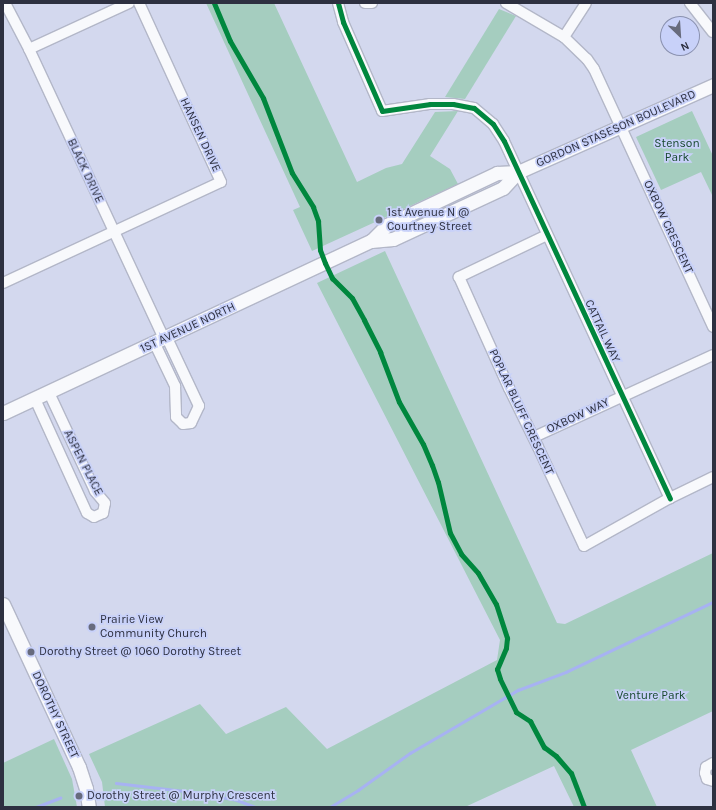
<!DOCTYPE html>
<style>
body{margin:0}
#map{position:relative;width:716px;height:810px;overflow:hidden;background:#d3d8ee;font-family:Karla,sans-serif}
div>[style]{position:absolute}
.green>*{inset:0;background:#a5cdbf}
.stream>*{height:2.5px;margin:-1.25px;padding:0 1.25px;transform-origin:1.25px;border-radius:1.25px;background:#a7b2f2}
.roads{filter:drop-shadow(1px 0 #b3b7c8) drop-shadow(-1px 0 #b3b7c8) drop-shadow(0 1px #b3b7c8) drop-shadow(0 -1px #b3b7c8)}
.minor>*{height:10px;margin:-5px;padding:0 5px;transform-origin:5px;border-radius:5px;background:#f8f9fc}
.tertiary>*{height:13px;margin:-6.5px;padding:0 6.5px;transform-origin:6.5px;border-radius:6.5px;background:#f8f9fc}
.cycleway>*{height:5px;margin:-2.5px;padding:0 2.5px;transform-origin:2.5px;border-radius:2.5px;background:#00873e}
.dots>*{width:11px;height:11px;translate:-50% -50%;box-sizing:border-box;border:2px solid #c8d1f9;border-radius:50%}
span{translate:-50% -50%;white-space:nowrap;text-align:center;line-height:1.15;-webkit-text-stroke:3.5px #c8d1f9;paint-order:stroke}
.street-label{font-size:12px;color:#2d3040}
.park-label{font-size:12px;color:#17492d}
.poi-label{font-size:12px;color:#2d3040}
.left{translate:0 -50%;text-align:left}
.frame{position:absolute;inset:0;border:4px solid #2d3040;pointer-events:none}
.north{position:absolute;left:660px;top:16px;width:40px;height:40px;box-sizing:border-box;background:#c8d1f9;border:1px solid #8a91af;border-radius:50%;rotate:155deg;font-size:11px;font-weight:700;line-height:16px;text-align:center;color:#2d3040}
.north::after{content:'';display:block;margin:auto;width:14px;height:18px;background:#676b7d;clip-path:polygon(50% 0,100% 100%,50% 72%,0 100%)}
</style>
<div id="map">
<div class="green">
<div style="clip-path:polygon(206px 3px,274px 3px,357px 182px,386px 168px,402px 164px,435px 112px,458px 111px,430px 156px,450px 169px,458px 184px,312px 251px,293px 210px,300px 207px)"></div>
<div style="clip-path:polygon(499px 9px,516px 16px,465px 99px,445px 97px)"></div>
<div style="clip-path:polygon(692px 111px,713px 156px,713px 197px,701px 172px,661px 190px,636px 137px)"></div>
<div style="clip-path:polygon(385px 251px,557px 623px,565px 624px,713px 553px,713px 711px,631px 750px,657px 807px,574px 807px,554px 766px,465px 807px,105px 807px,102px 782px,89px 754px,200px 704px,226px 734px,286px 707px,327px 749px,497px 660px,500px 640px,317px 283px)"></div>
<div style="clip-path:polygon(54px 739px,72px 779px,77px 807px,3px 807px,3px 763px)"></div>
</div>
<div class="stream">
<div style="left:116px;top:783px;width:79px;rotate:6.6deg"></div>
<div style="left:194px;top:792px;width:44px;rotate:10.5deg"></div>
<div style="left:237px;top:800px;width:19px;rotate:21deg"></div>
<div style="left:36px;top:807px;width:26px;rotate:-21deg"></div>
<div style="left:330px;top:807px;width:33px;rotate:-31deg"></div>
<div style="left:358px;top:790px;width:64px;rotate:-35.4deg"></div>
<div style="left:410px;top:753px;width:125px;rotate:-30.3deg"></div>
<div style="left:518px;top:690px;width:51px;rotate:-20.6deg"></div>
<div style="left:566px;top:672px;width:163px;rotate:-25.5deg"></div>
</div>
<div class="roads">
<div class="minor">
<div style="left:5px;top:3px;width:52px;rotate:62.4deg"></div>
<div style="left:29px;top:49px;width:320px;rotate:65deg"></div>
<div style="left:338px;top:3px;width:20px;rotate:75deg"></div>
<div style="left:343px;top:22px;width:97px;rotate:66.3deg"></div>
<div style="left:382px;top:111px;width:49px;rotate:-8.3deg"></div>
<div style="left:430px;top:104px;width:23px"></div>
<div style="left:453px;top:104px;width:21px;rotate:11deg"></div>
<div style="left:474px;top:108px;width:25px;rotate:40deg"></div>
<div style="left:493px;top:124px;width:20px;rotate:57deg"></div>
<div style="left:504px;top:141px;width:394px;rotate:65.1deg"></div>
<div style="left:365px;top:3px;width:7px"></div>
<div style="left:506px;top:3px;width:67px;rotate:30.4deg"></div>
<div style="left:564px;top:37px;width:32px;rotate:44deg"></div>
<div style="left:587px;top:59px;width:12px;rotate:55deg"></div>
<div style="left:594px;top:69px;width:284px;rotate:65.2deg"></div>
<div style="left:690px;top:3px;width:37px;rotate:52deg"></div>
<div style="left:564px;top:37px;width:40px;rotate:-57.1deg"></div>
<div style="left:29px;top:49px;width:110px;rotate:-24.7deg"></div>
<div style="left:547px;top:235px;width:98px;rotate:154.5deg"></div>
<div style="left:459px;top:277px;width:122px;rotate:65.8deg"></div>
<div style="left:509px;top:388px;width:66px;rotate:63.8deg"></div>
<div style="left:538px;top:447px;width:109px;rotate:65.1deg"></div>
<div style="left:584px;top:546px;width:98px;rotate:-29.2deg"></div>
<div style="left:670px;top:498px;width:48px;rotate:-26deg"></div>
<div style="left:3px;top:283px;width:240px;rotate:-24.9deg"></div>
<div style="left:221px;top:182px;width:197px;rotate:-114.6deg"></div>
<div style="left:155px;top:344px;width:47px;rotate:64.5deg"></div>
<div style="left:175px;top:386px;width:31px;rotate:88deg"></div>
<div style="left:176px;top:417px;width:10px;rotate:45deg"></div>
<div style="left:183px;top:424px;width:8px;rotate:-7deg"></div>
<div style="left:191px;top:423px;width:19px;rotate:-65deg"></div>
<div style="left:199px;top:406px;width:75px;rotate:-115.2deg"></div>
<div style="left:35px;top:399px;width:125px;rotate:65.5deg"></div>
<div style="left:87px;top:513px;width:8px;rotate:30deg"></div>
<div style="left:94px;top:517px;width:10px;rotate:-24deg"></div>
<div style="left:103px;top:513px;width:10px;rotate:-79deg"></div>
<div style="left:105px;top:503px;width:16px;rotate:-130deg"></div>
<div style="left:95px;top:491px;width:108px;rotate:-115.1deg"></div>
<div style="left:534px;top:437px;width:197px;rotate:-24.6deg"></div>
<div style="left:713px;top:763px;width:8px;rotate:150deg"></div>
<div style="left:706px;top:767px;width:6px;rotate:99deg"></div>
<div style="left:705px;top:773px;width:6px;rotate:72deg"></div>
<div style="left:707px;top:779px;width:6px;rotate:18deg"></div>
</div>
<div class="tertiary">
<div style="left:371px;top:241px;width:23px;rotate:-45deg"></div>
<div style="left:387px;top:225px;width:122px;rotate:-25.3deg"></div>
<div style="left:497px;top:173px;width:21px;rotate:-3deg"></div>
<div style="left:518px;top:172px;width:214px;rotate:-24deg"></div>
<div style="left:3px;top:413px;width:406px;rotate:-25.1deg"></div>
<div style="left:371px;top:241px;width:22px;rotate:-5deg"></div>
<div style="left:393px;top:239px;width:121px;rotate:-24.9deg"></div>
<div style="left:503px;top:188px;width:22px;rotate:-47deg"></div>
<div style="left:3px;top:604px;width:180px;rotate:65deg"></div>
<div style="left:79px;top:767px;width:23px;rotate:72deg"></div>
<div style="left:86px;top:789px;width:18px;rotate:81deg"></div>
</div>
</div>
<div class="cycleway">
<div style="left:214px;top:3px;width:41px;rotate:67.2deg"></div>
<div style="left:230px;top:41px;width:66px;rotate:59.9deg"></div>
<div style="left:263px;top:98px;width:80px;rotate:68.9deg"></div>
<div style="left:292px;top:173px;width:40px;rotate:58deg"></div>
<div style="left:313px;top:207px;width:15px;rotate:70deg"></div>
<div style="left:318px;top:221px;width:29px;rotate:86deg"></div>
<div style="left:320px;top:250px;width:14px;rotate:69deg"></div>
<div style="left:325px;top:263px;width:17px;rotate:65deg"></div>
<div style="left:332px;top:278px;width:28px;rotate:45deg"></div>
<div style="left:352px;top:298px;width:25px;rotate:61deg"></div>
<div style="left:364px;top:320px;width:36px;rotate:63deg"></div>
<div style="left:380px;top:352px;width:53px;rotate:69.2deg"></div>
<div style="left:399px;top:402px;width:48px;rotate:60.3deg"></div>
<div style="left:423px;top:444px;width:23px;rotate:67deg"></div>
<div style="left:432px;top:465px;width:18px;rotate:71deg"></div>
<div style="left:438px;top:482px;width:52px;rotate:76.8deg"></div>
<div style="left:450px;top:533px;width:24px;rotate:62deg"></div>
<div style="left:461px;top:554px;width:25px;rotate:48deg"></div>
<div style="left:478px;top:573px;width:36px;rotate:60deg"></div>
<div style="left:496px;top:604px;width:36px;rotate:72deg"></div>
<div style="left:507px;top:638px;width:10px;rotate:96deg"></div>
<div style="left:506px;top:648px;width:23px;rotate:113deg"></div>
<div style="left:497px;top:669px;width:10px;rotate:73deg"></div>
<div style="left:500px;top:679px;width:37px;rotate:64deg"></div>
<div style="left:516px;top:712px;width:17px;rotate:33deg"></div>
<div style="left:530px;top:721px;width:30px;rotate:62deg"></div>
<div style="left:544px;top:747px;width:15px;rotate:37deg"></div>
<div style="left:556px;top:756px;width:23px;rotate:49deg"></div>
<div style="left:571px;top:773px;width:36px;rotate:69deg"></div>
<div style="left:338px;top:3px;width:20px;rotate:75deg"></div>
<div style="left:343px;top:22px;width:97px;rotate:66.3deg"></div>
<div style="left:382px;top:111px;width:49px;rotate:-8.3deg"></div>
<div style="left:430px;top:104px;width:23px"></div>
<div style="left:453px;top:104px;width:21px;rotate:11deg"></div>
<div style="left:474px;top:108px;width:25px;rotate:40deg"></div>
<div style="left:493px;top:124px;width:20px;rotate:57deg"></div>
<div style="left:504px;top:141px;width:394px;rotate:65.1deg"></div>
</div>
<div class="dots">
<div style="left:379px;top:220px;background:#676b7d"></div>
<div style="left:92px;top:627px;background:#676b7d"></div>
<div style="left:31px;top:652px;background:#676b7d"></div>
<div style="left:79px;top:796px;background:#676b7d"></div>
</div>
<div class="street-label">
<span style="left:616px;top:129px;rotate:-24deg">GORDON STASESON BOULEVARD</span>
<span style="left:200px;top:135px;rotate:65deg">HANSEN DRIVE</span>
<span style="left:85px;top:171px;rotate:65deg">BLACK DRIVE</span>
<span style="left:668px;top:227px;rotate:65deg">OXBOW CRESCENT</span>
<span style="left:188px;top:328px;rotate:-25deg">1ST AVENUE NORTH</span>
<span style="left:602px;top:331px;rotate:65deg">CATTAIL WAY</span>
<span style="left:521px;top:412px;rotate:65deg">POPLAR BLUFF CRESCENT</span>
<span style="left:578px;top:416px;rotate:-25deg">OXBOW WAY</span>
<span style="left:83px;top:463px;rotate:63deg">ASPEN PLACE</span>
<span style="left:55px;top:715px;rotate:65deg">DOROTHY STREET</span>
</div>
<div class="park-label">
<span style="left:677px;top:151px">Stenson<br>Park</span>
<span style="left:651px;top:696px">Venture Park</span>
</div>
<div class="poi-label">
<span class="left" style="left:387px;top:220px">1st Avenue N @<br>Courtney Street</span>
<span class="left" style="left:100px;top:627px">Prairie View<br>Community Church</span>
<span class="left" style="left:39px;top:652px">Dorothy Street @ 1060 Dorothy Street</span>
<span class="left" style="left:87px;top:796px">Dorothy Street @ Murphy Crescent</span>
</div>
<div class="frame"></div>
<div class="north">N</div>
</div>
